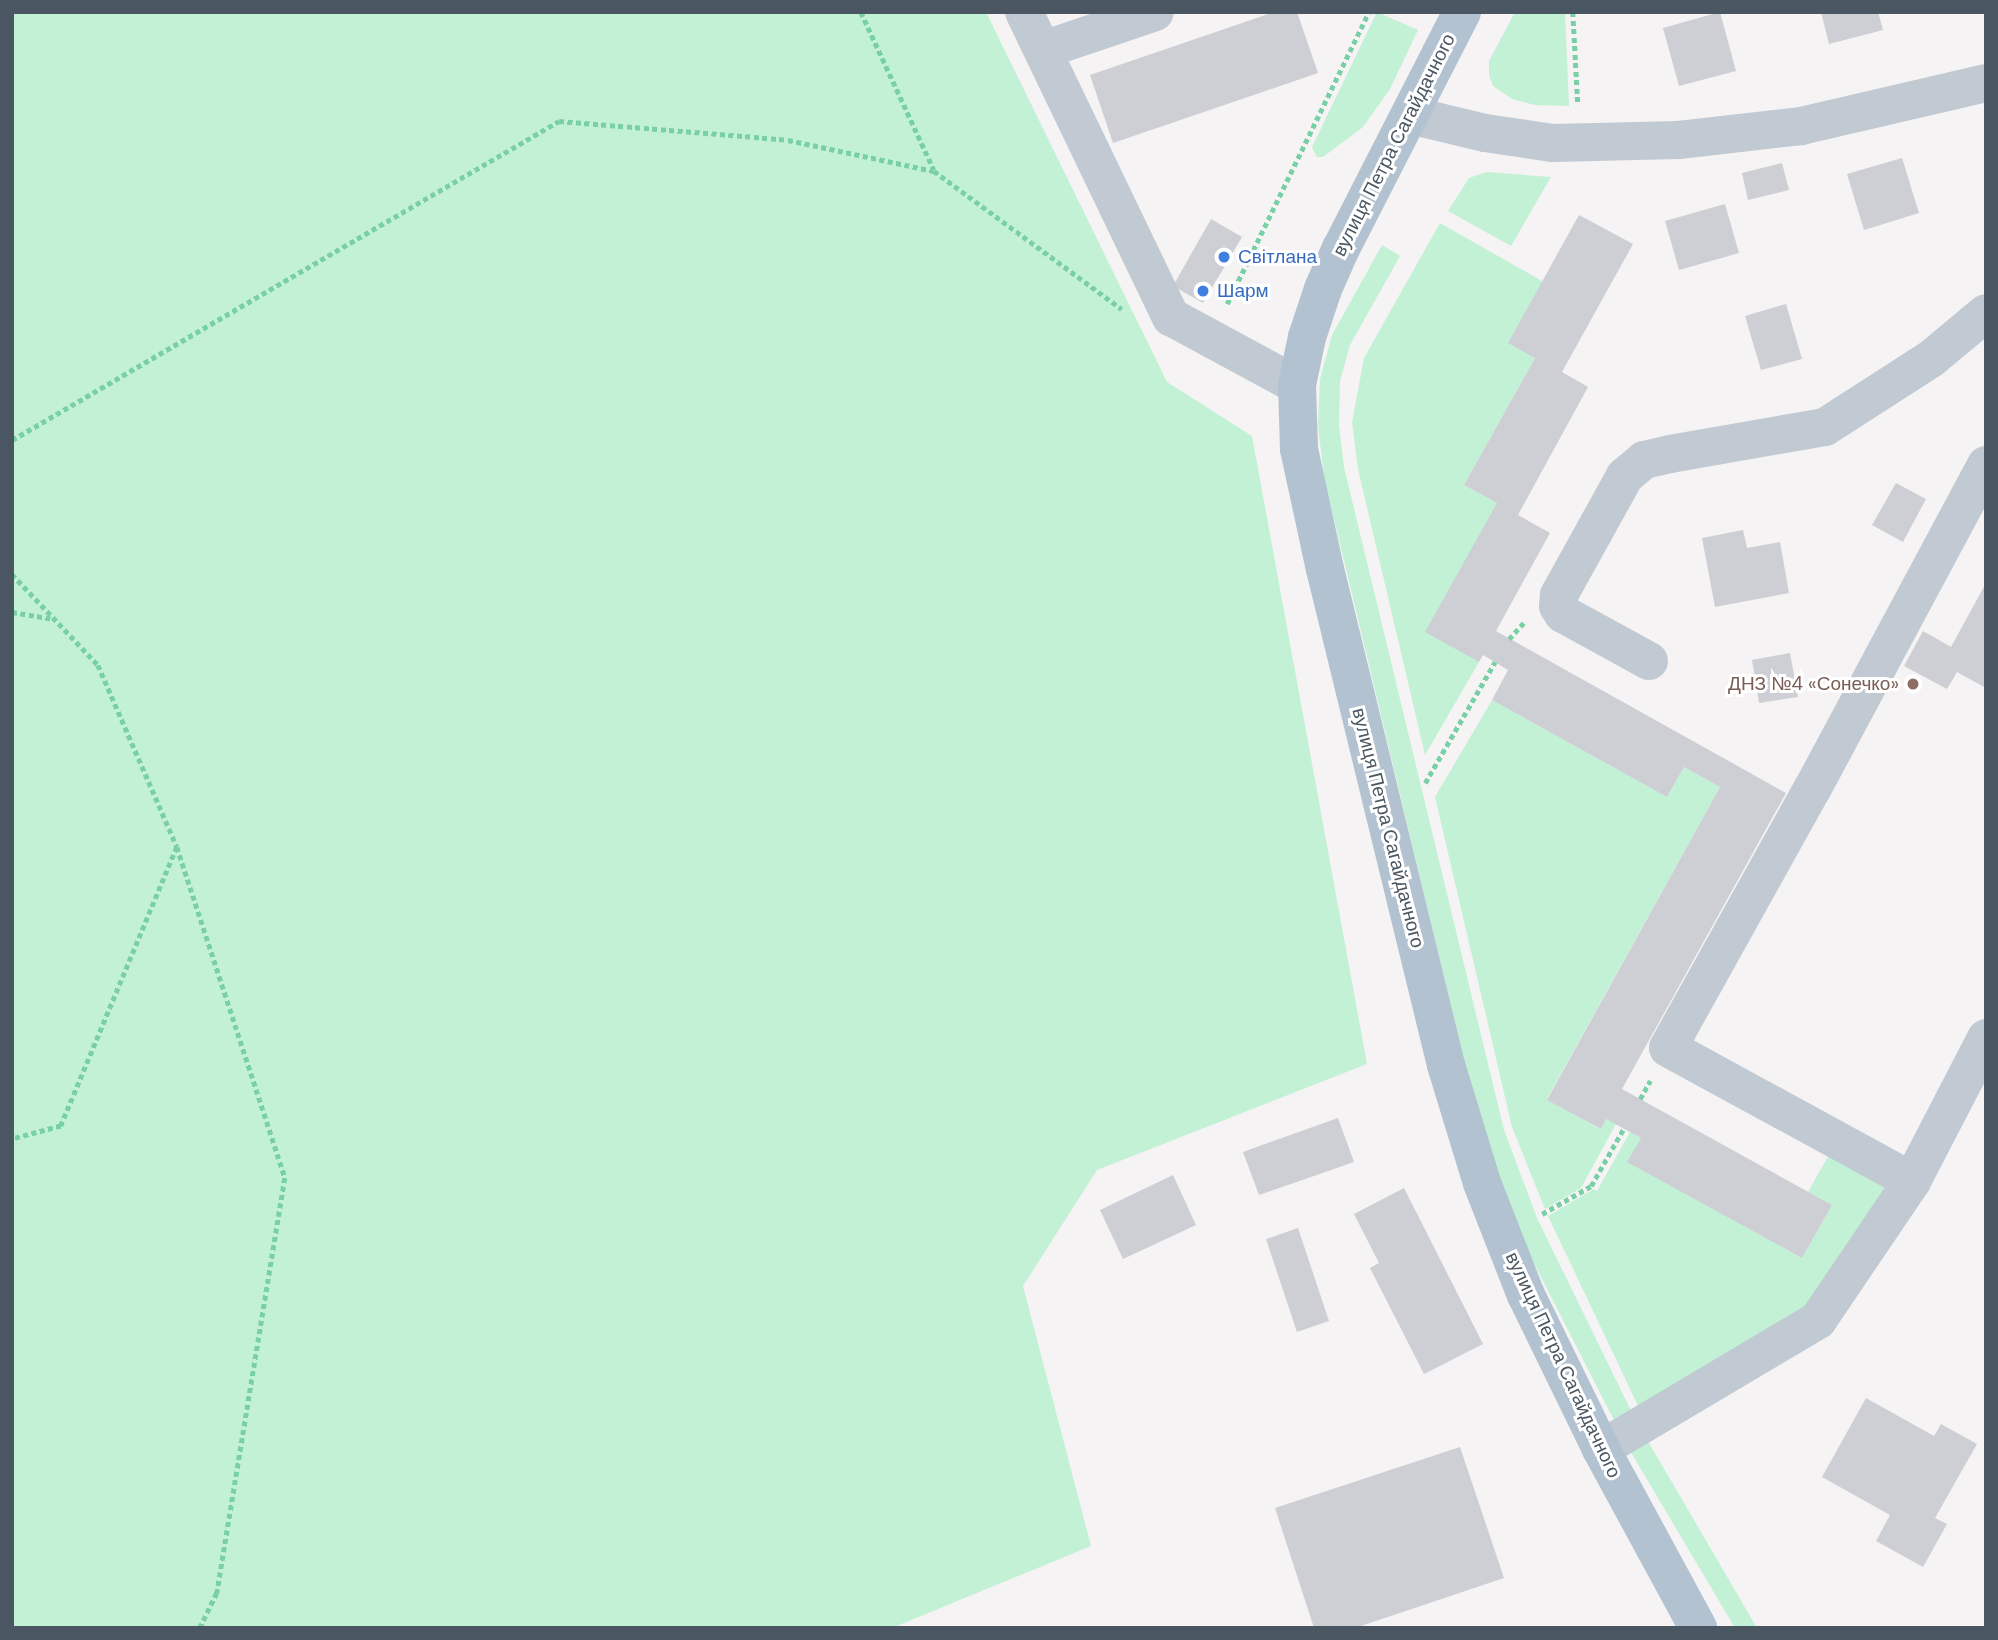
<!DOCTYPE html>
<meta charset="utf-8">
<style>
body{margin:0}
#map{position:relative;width:1998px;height:1640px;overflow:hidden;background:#f5f3f3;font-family:"DM Sans",sans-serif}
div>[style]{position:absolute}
.green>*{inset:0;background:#c3f1d5}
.building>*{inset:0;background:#cdcfd5}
.path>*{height:4.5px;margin-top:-2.25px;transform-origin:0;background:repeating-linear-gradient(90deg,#7ad0a6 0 5px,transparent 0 8.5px)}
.minor>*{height:38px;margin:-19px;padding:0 19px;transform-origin:19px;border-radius:19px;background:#c1cad2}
.major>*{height:38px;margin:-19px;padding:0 19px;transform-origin:19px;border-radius:19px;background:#b3c2d1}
.dots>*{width:19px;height:19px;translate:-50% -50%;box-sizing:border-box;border:4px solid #fff;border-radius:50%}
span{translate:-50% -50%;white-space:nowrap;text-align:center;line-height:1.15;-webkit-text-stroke:6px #fff;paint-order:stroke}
.street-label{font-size:19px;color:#4a5661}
.shop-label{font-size:19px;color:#366cbe}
.left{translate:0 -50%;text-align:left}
.education-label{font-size:19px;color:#785e54}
.right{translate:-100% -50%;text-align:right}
.frame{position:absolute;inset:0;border:14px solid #4a5661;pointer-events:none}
</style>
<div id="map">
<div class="green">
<div style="clip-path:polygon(12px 12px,986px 12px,1167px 382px,1252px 436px,1367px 1064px,1097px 1170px,1023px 1286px,1091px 1546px,892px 1628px,12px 1628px)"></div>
<div style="clip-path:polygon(1377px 12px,1418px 30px,1390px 89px,1363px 127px,1323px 157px,1317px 157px,1312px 147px)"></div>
<div style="clip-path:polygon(1515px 12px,1565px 12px,1569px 106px,1535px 105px,1512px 99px,1493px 86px,1489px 75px,1489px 61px)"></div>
<div style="clip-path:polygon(1487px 172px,1551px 177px,1511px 246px,1448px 211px,1469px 178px)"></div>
<div style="clip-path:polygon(1440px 223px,1542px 281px,1535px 358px,1464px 485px,1497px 503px,1479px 662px,1425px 755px,1358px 469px,1352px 422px,1364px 358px)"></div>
<div style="clip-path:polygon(1382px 245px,1400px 256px,1350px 345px,1340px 381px,1339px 425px,1344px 467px,1504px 1130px,1537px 1218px,1637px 1423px,1619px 1430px,1516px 1228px,1480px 1128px,1324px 477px,1318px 426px,1320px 379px,1332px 335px)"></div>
<div style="clip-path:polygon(1492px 700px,1667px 797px,1684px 767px,1720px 787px,1547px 1099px,1600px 1129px,1606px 1119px,1616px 1124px,1581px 1188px,1545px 1209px,1512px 1127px,1435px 797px)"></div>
<div style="clip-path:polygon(1630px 1132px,1641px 1138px,1628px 1162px,1802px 1258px,1832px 1205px,1808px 1192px,1830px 1153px,1895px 1188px,1810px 1313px,1641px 1412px,1548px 1216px,1594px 1189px,1597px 1191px)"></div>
<div style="clip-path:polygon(1642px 1431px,1757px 1628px,1735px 1628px,1629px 1449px)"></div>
</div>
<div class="building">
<div style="clip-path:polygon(1274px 12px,1297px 12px,1318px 73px,1113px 143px,1090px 75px)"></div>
<div style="clip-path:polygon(1720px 12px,1736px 71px,1679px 86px,1663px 28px)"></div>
<div style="clip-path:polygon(1821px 12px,1878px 12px,1883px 30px,1829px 44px)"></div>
<div style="clip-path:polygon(1902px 158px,1919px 213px,1864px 230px,1847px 174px)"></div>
<div style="clip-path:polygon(1782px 163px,1789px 190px,1748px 200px,1742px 173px)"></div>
<div style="clip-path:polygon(1725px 204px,1739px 253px,1679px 270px,1665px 221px)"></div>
<div style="clip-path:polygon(1579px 215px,1633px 244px,1562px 372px,1588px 387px,1518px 515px,1550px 533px,1496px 631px,1786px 793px,1622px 1089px,1832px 1205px,1802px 1258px,1627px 1162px,1641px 1138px,1606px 1119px,1601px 1129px,1547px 1100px,1720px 787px,1684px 767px,1667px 797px,1492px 700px,1508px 670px,1483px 655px,1479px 662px,1425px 632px,1497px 503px,1464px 485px,1535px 358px,1508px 343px)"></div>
<div style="clip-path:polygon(1211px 219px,1242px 237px,1203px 303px,1173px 286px)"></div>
<div style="clip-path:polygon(1786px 304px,1802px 359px,1761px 370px,1745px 316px)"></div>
<div style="clip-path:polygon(1896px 483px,1926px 499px,1903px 542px,1872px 525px)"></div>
<div style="clip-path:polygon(1743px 530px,1747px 548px,1780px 542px,1789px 593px,1715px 607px,1702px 538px)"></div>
<div style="clip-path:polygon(1986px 583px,1986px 688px,1957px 672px,1947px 689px,1904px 666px,1923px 631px,1951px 647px)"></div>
<div style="clip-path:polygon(1790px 653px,1798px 697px,1759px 703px,1752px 660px)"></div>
<div style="clip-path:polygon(1338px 1118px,1354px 1162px,1259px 1195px,1243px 1152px)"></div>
<div style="clip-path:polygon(1173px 1175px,1196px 1225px,1123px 1259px,1100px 1210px)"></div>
<div style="clip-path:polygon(1404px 1188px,1483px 1344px,1424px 1374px,1370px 1268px,1379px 1263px,1354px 1214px)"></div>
<div style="clip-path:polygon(1298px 1228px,1329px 1321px,1297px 1332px,1266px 1239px)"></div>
<div style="clip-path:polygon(1866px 1398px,1934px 1436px,1941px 1424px,1977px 1444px,1935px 1518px,1947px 1524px,1923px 1567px,1876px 1541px,1890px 1515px,1822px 1477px)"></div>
<div style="clip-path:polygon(1460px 1447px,1504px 1578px,1355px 1628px,1314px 1628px,1275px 1508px)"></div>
</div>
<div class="path">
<div style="left:861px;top:12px;width:174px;rotate:65.2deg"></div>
<div style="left:1573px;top:12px;width:93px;rotate:86.9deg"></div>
<div style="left:1227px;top:304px;width:325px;rotate:-64.1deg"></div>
<div style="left:12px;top:440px;width:633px;rotate:-30.25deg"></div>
<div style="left:559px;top:121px;width:230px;rotate:4.7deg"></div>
<div style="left:788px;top:140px;width:149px;rotate:12deg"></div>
<div style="left:934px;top:171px;width:233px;rotate:36.3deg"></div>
<div style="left:12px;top:574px;width:125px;rotate:46.6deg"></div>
<div style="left:98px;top:665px;width:198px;rotate:66.5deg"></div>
<div style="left:177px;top:847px;width:302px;rotate:112.6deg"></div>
<div style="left:61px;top:1126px;width:51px;rotate:165.1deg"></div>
<div style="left:12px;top:612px;width:43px;rotate:9.5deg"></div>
<div style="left:1509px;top:639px;width:24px;rotate:-48deg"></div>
<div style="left:1425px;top:783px;width:140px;rotate:-60deg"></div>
<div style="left:177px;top:847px;width:348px;rotate:71.9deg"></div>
<div style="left:285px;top:1178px;width:421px;rotate:99.3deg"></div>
<div style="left:217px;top:1593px;width:39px;rotate:116deg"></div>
<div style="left:1640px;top:1099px;width:21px;rotate:-61deg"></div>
<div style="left:1542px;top:1214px;width:56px;rotate:-29.7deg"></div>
<div style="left:1591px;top:1186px;width:67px;rotate:-60.4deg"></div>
</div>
<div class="minor">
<div style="left:1024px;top:12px;width:339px;rotate:64.3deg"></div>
<div style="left:1171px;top:317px;width:143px;rotate:28.4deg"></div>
<div style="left:1043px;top:50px;width:118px;rotate:-18.7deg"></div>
<div style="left:1410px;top:115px;width:77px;rotate:13.5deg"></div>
<div style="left:1485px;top:133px;width:69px;rotate:8.4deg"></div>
<div style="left:1553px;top:143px;width:126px;rotate:-1.4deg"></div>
<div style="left:1679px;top:140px;width:123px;rotate:-6.5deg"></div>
<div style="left:1801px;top:126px;width:190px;rotate:-13.1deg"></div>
<div style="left:1986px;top:465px;width:368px;rotate:118.2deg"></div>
<div style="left:1812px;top:789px;width:296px;rotate:119.1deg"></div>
<div style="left:1668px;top:1048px;width:278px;rotate:28.6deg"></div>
<div style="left:1912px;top:1181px;width:161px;rotate:-62.6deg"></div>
<div style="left:1649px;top:661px;width:98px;rotate:-151.3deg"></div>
<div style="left:1563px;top:614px;width:9px;rotate:-122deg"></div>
<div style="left:1558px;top:606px;width:11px;rotate:-85deg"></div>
<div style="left:1559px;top:595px;width:136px;rotate:-61deg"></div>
<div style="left:1625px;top:476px;width:25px;rotate:-40deg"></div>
<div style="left:1644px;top:460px;width:27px;rotate:-13deg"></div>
<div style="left:1670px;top:454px;width:157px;rotate:-9.9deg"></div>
<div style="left:1825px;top:427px;width:127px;rotate:-32.8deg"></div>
<div style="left:1932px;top:358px;width:70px;rotate:-39.8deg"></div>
<div style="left:1601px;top:1449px;width:252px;rotate:-30.7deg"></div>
<div style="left:1818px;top:1320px;width:168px;rotate:-55.9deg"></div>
</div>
<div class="major">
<div style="left:1462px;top:12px;width:265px;rotate:117.1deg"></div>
<div style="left:1341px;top:248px;width:45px;rotate:113.7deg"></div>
<div style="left:1323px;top:289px;width:51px;rotate:108.4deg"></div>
<div style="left:1307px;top:337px;width:49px;rotate:101.8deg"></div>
<div style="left:1297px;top:385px;width:64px;rotate:88.2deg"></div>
<div style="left:1299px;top:449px;width:123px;rotate:77.8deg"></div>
<div style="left:1325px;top:569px;width:511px;rotate:76.29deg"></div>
<div style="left:1446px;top:1065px;width:123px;rotate:73deg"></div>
<div style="left:1482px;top:1183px;width:120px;rotate:68.6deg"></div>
<div style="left:1526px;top:1295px;width:171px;rotate:64deg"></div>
<div style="left:1601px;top:1449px;width:204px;rotate:61.5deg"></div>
</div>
<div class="dots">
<div style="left:1224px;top:257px;background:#3f7fe0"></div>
<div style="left:1203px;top:291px;background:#3f7fe0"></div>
<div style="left:1913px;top:684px;background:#8d6e63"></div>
</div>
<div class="street-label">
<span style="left:1394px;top:145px;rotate:-63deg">вулиця Петра Сагайдачного</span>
<span style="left:1388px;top:828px;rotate:76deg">вулиця Петра Сагайдачного</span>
<span style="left:1563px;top:1365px;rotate:65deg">вулиця Петра Сагайдачного</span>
</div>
<div class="shop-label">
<span class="left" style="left:1238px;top:257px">Світлана</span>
<span class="left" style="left:1217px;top:291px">Шарм</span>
</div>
<div class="education-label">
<span class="right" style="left:1899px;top:684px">ДНЗ №4 «Сонечко»</span>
</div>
<div class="frame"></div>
</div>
